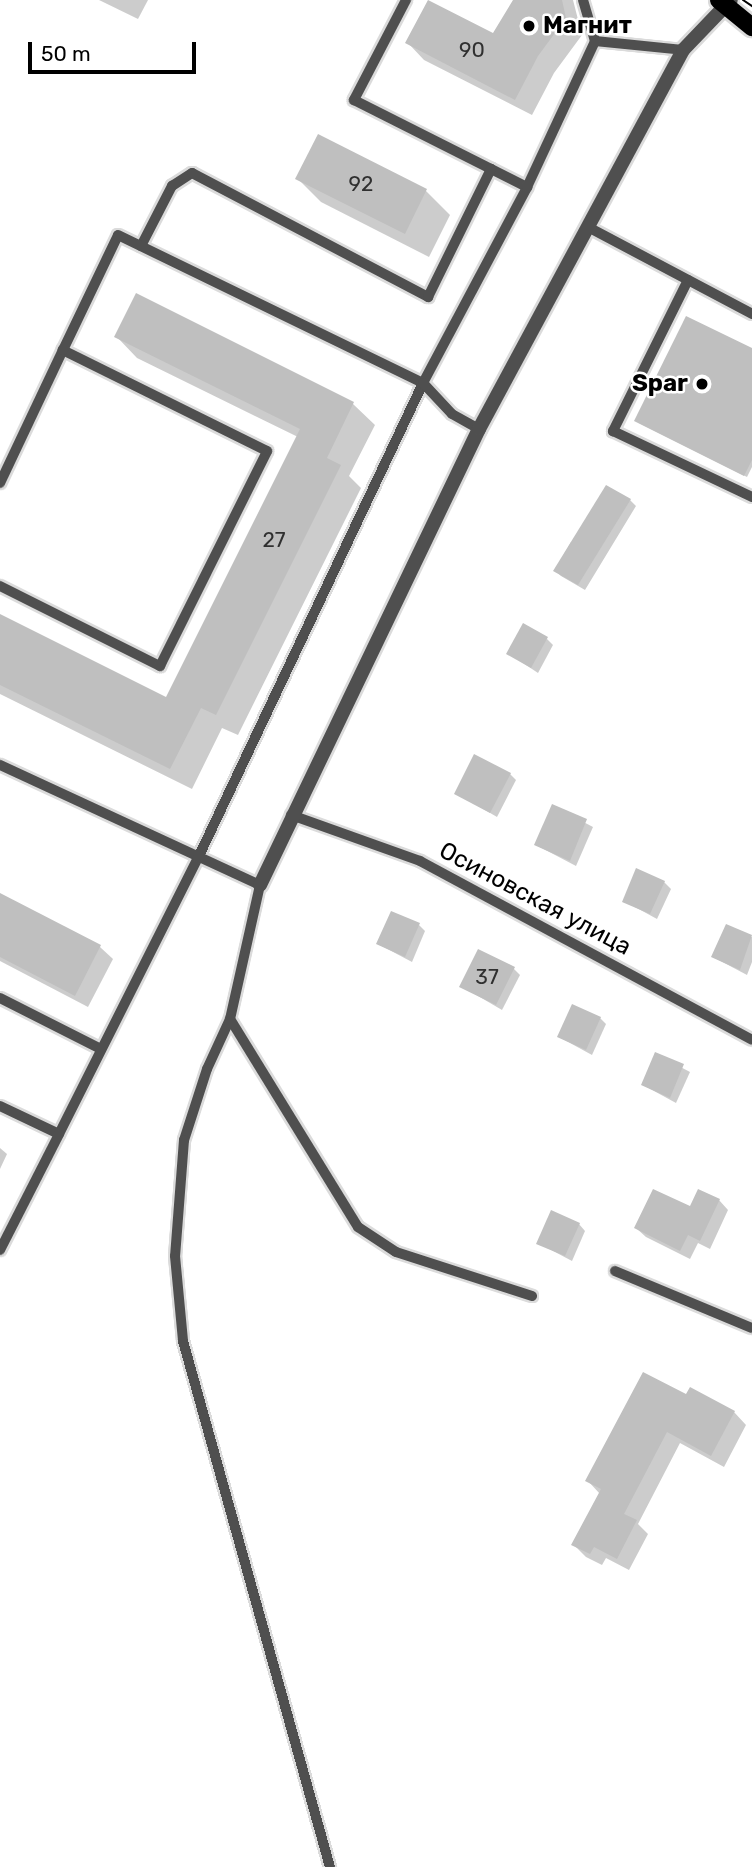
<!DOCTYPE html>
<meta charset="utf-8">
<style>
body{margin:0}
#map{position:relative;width:752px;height:1867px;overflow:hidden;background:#fff;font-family:Rubik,sans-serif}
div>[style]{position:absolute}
.shadow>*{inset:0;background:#0003}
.building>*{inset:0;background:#bfbfbf}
.roads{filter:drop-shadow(2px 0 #dbdbdb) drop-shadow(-2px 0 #dbdbdb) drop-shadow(0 2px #dbdbdb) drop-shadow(0 -2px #dbdbdb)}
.service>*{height:10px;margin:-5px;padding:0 5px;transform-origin:5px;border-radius:5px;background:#4f4f4f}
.minor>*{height:14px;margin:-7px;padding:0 7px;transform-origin:7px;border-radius:7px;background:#4f4f4f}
.primary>*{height:18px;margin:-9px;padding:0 9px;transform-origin:9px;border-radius:9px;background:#000}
.tram>*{height:2px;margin:-1px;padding:0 1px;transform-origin:1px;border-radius:1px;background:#000}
.dots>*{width:19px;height:19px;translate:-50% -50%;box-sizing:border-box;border:4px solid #fff;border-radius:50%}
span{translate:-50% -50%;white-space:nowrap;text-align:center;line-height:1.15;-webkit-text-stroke:5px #fff;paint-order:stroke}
.number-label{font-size:21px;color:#303030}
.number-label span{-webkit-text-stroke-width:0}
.poi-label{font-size:24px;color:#000;font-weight:700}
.left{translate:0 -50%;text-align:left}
.right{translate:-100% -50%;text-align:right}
.street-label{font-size:24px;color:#000}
.scale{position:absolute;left:28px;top:42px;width:168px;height:32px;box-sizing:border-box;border:4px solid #000;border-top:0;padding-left:9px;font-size:21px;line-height:24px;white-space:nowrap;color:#000;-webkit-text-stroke:5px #fff;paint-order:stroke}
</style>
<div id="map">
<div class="shadow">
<div style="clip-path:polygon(99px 0,148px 0,138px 19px)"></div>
<div style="clip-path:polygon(515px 0,573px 0,582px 35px,554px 73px,532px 115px,424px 60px,408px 43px,494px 36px)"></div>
<div style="clip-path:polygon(319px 136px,426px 191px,450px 215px,429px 257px,321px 202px,297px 178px)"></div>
<div style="clip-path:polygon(136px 296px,353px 404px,375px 425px,349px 476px,361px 488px,238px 735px,222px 728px,192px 789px,0 694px,0 616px,167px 699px,298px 437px,137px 358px,116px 336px)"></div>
<div style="clip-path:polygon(752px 350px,752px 467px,747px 477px,639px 423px)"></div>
<div style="clip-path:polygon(630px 500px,636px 506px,585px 590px,561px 576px,555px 570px,571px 542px,575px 545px)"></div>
<div style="clip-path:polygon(547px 639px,553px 645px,538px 673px,508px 653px)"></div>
<div style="clip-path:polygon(510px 774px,516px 780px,497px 817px,456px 793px)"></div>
<div style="clip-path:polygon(553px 806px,593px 827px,576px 866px,536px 845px)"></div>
<div style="clip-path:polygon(664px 882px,671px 889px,657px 919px,624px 901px)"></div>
<div style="clip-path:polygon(0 895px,100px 947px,113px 959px,88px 1007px,0 961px)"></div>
<div style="clip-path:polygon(419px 925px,425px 931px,412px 962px,378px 944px)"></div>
<div style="clip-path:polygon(727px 926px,752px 937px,752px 962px,747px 975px,713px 957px)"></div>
<div style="clip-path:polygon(513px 968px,520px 975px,502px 1010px,461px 986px)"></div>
<div style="clip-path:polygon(600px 1018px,606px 1024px,592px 1055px,559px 1037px)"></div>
<div style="clip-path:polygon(656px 1054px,690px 1072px,676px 1103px,643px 1085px)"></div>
<div style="clip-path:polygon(0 1148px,7px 1154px,0 1169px)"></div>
<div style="clip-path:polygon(719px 1200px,728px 1210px,710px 1249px,698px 1243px,690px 1259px,646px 1237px,636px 1228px)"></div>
<div style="clip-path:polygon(579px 1224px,585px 1231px,572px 1261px,538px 1243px)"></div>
<div style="clip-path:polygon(687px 1396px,734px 1412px,746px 1425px,724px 1467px,680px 1443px,638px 1524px,648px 1534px,629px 1570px,606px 1558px,602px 1565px,586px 1557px,574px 1545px,600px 1494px,588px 1481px)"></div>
</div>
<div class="building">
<div style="clip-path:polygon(428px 0,493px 33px,513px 0,562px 0,566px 18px,538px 56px,515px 100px,405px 43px)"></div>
<div style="clip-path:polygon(318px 134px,427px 189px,405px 234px,295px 179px)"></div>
<div style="clip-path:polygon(136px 293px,354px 402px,327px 458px,341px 465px,216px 715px,201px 708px,170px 769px,0 685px,0 614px,166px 697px,300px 429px,114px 337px)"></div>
<div style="clip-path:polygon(686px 316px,752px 348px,752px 460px,744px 476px,634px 421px)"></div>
<div style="clip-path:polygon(606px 485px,631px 499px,578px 585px,553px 571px)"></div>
<div style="clip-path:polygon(523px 623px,548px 637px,531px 668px,506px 654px)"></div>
<div style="clip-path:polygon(474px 754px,511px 773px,490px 813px,454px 794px)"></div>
<div style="clip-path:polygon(552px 804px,587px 819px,570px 861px,534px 845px)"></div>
<div style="clip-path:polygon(636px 868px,665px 881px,650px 914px,622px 902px)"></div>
<div style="clip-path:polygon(0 893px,101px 945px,75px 996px,0 957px)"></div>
<div style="clip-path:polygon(391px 911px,420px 923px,405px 957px,376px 944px)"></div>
<div style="clip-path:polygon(726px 924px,752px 935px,740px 970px,711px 957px)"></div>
<div style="clip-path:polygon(478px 949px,515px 967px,496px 1005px,459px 987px)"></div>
<div style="clip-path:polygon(572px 1004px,601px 1017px,586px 1050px,557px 1037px)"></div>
<div style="clip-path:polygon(655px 1052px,684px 1064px,670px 1098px,641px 1085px)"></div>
<div style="clip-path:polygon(653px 1189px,690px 1206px,698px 1189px,720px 1199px,700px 1241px,688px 1235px,680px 1251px,634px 1228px)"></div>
<div style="clip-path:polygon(551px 1210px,580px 1223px,565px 1256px,536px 1244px)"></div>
<div style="clip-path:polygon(643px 1372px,686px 1394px,690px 1387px,735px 1411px,711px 1456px,667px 1432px,624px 1514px,637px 1520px,617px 1559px,594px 1547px,590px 1554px,571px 1545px,601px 1489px,585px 1481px)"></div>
</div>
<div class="roads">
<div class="service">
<div style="left:406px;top:0;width:113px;rotate:117.5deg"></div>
<div style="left:354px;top:100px;width:194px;rotate:26.7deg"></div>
<div style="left:583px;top:0;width:43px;rotate:73.7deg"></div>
<div style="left:595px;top:41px;width:88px;rotate:5.8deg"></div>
<div style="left:588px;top:227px;width:186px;rotate:27.9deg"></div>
<div style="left:141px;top:246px;width:68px;rotate:-62.7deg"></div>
<div style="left:172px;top:186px;width:24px;rotate:-33deg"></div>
<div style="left:192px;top:173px;width:267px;rotate:27.7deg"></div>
<div style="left:428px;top:297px;width:143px;rotate:-63.8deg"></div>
<div style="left:688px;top:280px;width:169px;rotate:116.4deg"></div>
<div style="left:613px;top:431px;width:154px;rotate:25.4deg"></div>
<div style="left:0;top:483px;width:147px;rotate:-64.7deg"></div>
<div style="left:0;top:586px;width:179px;rotate:26.6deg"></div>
<div style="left:160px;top:666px;width:240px;rotate:-63.5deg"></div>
<div style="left:267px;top:451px;width:228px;rotate:-153.7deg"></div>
<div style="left:63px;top:350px;width:127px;rotate:-64.4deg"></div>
<div style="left:118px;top:235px;width:339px;rotate:25.9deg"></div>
<div style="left:423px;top:383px;width:222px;rotate:-62deg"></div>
<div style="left:527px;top:187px;width:161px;rotate:-65deg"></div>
<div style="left:0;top:765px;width:286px;rotate:24.8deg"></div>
<div style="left:260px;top:885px;width:137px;rotate:102.6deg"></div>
<div style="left:230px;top:1019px;width:55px;rotate:114.7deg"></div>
<div style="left:207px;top:1069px;width:75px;rotate:107.9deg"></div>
<div style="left:184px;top:1140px;width:116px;rotate:94.4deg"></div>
<div style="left:175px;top:1256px;width:85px;rotate:84.6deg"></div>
<div style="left:183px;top:1341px;width:546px;rotate:74.39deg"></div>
<div style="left:291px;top:815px;width:137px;rotate:19.6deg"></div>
<div style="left:420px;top:861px;width:377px;rotate:28.3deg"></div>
<div style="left:0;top:998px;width:113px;rotate:26.8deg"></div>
<div style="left:230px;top:1019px;width:244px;rotate:58.4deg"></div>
<div style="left:358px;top:1227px;width:45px;rotate:33.3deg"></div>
<div style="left:396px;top:1252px;width:143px;rotate:17.9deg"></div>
<div style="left:0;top:1106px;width:65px;rotate:25.4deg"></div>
<div style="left:59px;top:1134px;width:309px;rotate:-63.3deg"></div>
<div style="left:198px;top:858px;width:526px;rotate:-64.65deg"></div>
<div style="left:423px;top:383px;width:42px;rotate:46.9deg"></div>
<div style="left:452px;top:414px;width:31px;rotate:29deg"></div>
<div style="left:0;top:1250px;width:130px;rotate:-63deg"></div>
<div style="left:615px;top:1271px;width:148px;rotate:22.6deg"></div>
</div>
<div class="minor">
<div style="left:260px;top:885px;width:506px;rotate:-64.35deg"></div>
<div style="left:479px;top:429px;width:430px;rotate:-61.7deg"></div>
<div style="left:683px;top:50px;width:69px;rotate:-46.2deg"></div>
</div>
<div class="primary">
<div style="left:719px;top:0;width:43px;rotate:39.3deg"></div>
</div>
</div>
<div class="tram">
<div style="left:743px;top:0;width:11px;rotate:34deg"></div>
</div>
<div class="dots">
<div style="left:529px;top:26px;background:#000"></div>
<div style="left:702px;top:384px;background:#000"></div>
</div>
<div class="number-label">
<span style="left:472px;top:50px">90</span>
<span style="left:361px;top:184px">92</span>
<span style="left:274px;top:540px">27</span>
<span style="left:487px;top:977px">37</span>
</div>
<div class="poi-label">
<span class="left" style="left:543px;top:26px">Магнит</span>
<span class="right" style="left:688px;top:384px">Spar</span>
</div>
<div class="street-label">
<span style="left:535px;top:899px;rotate:28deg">Осиновская улица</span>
</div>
<div class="scale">50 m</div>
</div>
